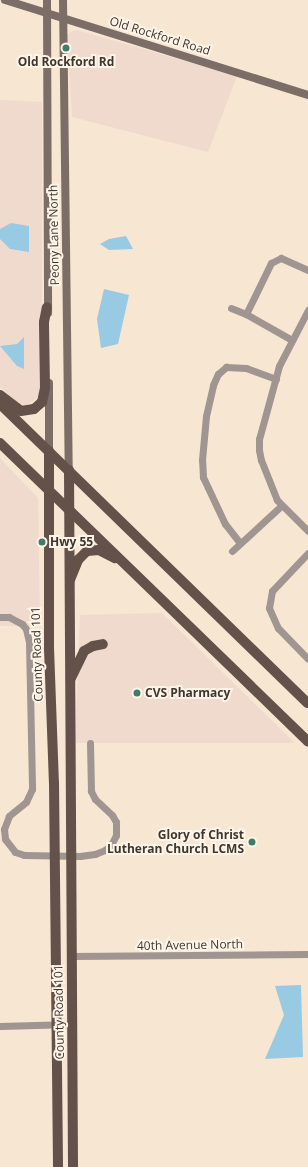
<!DOCTYPE html>
<style>
body{margin:0}
#map{position:relative;width:308px;height:1167px;overflow:hidden;background:#f6e6d2;font-family:"Open Sans",sans-serif}
div>[style]{position:absolute}
.commercial>*{inset:0;background:#f0dacd}
.water>*{inset:0;background:#98cae4}
.street>*{height:7px;margin:-3.5px;padding:0 3.5px;transform-origin:3.5px;border-radius:3.5px;background:#a09591}
.secondary>*{height:8px;margin:-4px;padding:0 4px;transform-origin:4px;border-radius:4px;background:#7d6d67}
.primary>*{height:10px;margin:-5px;padding:0 5px;transform-origin:5px;border-radius:5px;background:#63514a}
.dots>*{width:11px;height:11px;translate:-50% -50%;box-sizing:border-box;border:2px solid #fef4e8;border-radius:50%}
span{translate:-50% -50%;white-space:nowrap;text-align:center;line-height:1.15;-webkit-text-stroke:4px #fef4e8;paint-order:stroke}
.street-label{font-size:12px;color:#3e372f}
.poi-label{font-size:12px;color:#3e372f;font-weight:700}
.left{translate:0 -50%;text-align:left}
.right{translate:-100% -50%;text-align:right}
</style>
<div id="map">
<div class="commercial">
<div style="clip-path:polygon(77px 30px,237px 76px,208px 152px,72px 117px,67px 35px,71px 32px)"></div>
<div style="clip-path:polygon(0 100px,42px 102px,42px 387px,37px 398px,25px 406px,18px 403px,0 387px)"></div>
<div style="clip-path:polygon(0 458px,38px 498px,40px 626px,0 626px)"></div>
<div style="clip-path:polygon(162px 613px,295px 743px,75px 743px,80px 615px)"></div>
</div>
<div class="water">
<div style="clip-path:polygon(11px 223px,29px 226px,29px 252px,10px 249px,0 239px,0 229px)"></div>
<div style="clip-path:polygon(126px 236px,133px 249px,109px 250px,100px 244px,109px 239px)"></div>
<div style="clip-path:polygon(104px 289px,129px 295px,118px 344px,101px 348px,97px 319px)"></div>
<div style="clip-path:polygon(24px 337px,24px 369px,17px 366px,0 346px,17px 344px)"></div>
<div style="clip-path:polygon(301px 985px,303px 1057px,265px 1059px,284px 1015px,275px 986px)"></div>
</div>
<div class="street">
<div style="left:231px;top:308px;width:16px;rotate:22deg"></div>
<div style="left:246px;top:314px;width:53px;rotate:29.5deg"></div>
<div style="left:308px;top:310px;width:63px;rotate:117.4deg"></div>
<div style="left:279px;top:366px;width:76px;rotate:105.3deg"></div>
<div style="left:259px;top:439px;width:11px;rotate:90deg"></div>
<div style="left:259px;top:450px;width:10px;rotate:79deg"></div>
<div style="left:261px;top:460px;width:43px;rotate:68.2deg"></div>
<div style="left:277px;top:500px;width:44px;rotate:45deg"></div>
<div style="left:246px;top:314px;width:57px;rotate:-63.9deg"></div>
<div style="left:271px;top:263px;width:11px;rotate:-27deg"></div>
<div style="left:281px;top:258px;width:30px;rotate:24deg"></div>
<div style="left:240px;top:543px;width:24px;rotate:-128deg"></div>
<div style="left:225px;top:524px;width:52px;rotate:-115.1deg"></div>
<div style="left:203px;top:477px;width:17px;rotate:-93deg"></div>
<div style="left:202px;top:460px;width:44px;rotate:-84.8deg"></div>
<div style="left:206px;top:416px;width:32px;rotate:-77deg"></div>
<div style="left:213px;top:385px;width:12px;rotate:-66deg"></div>
<div style="left:218px;top:374px;width:11px;rotate:-41deg"></div>
<div style="left:226px;top:367px;width:20px;rotate:3deg"></div>
<div style="left:246px;top:368px;width:32px;rotate:20deg"></div>
<div style="left:232px;top:551px;width:67px;rotate:-42.6deg"></div>
<div style="left:308px;top:553px;width:52px;rotate:133.5deg"></div>
<div style="left:272px;top:591px;width:17px;rotate:100deg"></div>
<div style="left:269px;top:608px;width:22px;rotate:66deg"></div>
<div style="left:278px;top:628px;width:43px;rotate:45.9deg"></div>
<div style="left:0;top:617px;width:9px"></div>
<div style="left:9px;top:617px;width:15px;rotate:28deg"></div>
<div style="left:22px;top:624px;width:6px;rotate:51deg"></div>
<div style="left:26px;top:629px;width:13px;rotate:77deg"></div>
<div style="left:29px;top:642px;width:147px;rotate:88.8deg"></div>
<div style="left:32px;top:789px;width:14px;rotate:115deg"></div>
<div style="left:26px;top:802px;width:22px;rotate:141deg"></div>
<div style="left:9px;top:816px;width:14px;rotate:111deg"></div>
<div style="left:4px;top:829px;width:10px;rotate:84deg"></div>
<div style="left:5px;top:839px;width:16px;rotate:52deg"></div>
<div style="left:15px;top:852px;width:9px;rotate:18deg"></div>
<div style="left:24px;top:855px;width:56px;rotate:1deg"></div>
<div style="left:80px;top:856px;width:15px;rotate:-8deg"></div>
<div style="left:95px;top:854px;width:11px;rotate:-22deg"></div>
<div style="left:105px;top:850px;width:8px;rotate:-40deg"></div>
<div style="left:111px;top:845px;width:11px;rotate:-63deg"></div>
<div style="left:116px;top:835px;width:13px;rotate:-90deg"></div>
<div style="left:116px;top:822px;width:8px;rotate:-120deg"></div>
<div style="left:112px;top:815px;width:23px;rotate:-137deg"></div>
<div style="left:95px;top:799px;width:9px;rotate:-117deg"></div>
<div style="left:91px;top:791px;width:48px;rotate:-91.2deg"></div>
<div style="left:72px;top:956px;width:236px;rotate:-0.5deg"></div>
<div style="left:0;top:1026px;width:72px;rotate:-1.6deg"></div>
</div>
<div class="secondary">
<div style="left:5px;top:0;width:318px;rotate:17.4deg"></div>
<div style="left:47px;top:0;width:313px;rotate:89.8deg"></div>
<div style="left:63px;top:0;width:470px;rotate:89.3deg"></div>
<div style="left:49px;top:451px;width:68px;rotate:-90deg"></div>
</div>
<div class="primary">
<div style="left:0;top:395px;width:26px;rotate:37deg"></div>
<div style="left:21px;top:411px;width:13px;rotate:-9deg"></div>
<div style="left:34px;top:409px;width:11px;rotate:-41deg"></div>
<div style="left:42px;top:402px;width:14px;rotate:-78deg"></div>
<div style="left:45px;top:388px;width:66px;rotate:-90.9deg"></div>
<div style="left:44px;top:322px;width:15px;rotate:-79deg"></div>
<div style="left:0;top:404px;width:429px;rotate:44.2deg"></div>
<div style="left:0;top:443px;width:429px;rotate:44.1deg"></div>
<div style="left:49px;top:451px;width:197px;rotate:90deg"></div>
<div style="left:49px;top:648px;width:135px;rotate:87.9deg"></div>
<div style="left:54px;top:783px;width:384px;rotate:89.4deg"></div>
<div style="left:69px;top:470px;width:697px;rotate:89.67deg"></div>
<div style="left:70px;top:580px;width:22px;rotate:-68deg"></div>
<div style="left:78px;top:560px;width:13px;rotate:-45deg"></div>
<div style="left:87px;top:551px;width:12px;rotate:-5deg"></div>
<div style="left:99px;top:550px;width:18px;rotate:27deg"></div>
<div style="left:71px;top:678px;width:30px;rotate:-64deg"></div>
<div style="left:84px;top:651px;width:10px;rotate:-29deg"></div>
<div style="left:93px;top:646px;width:10px;rotate:-11deg"></div>
</div>
<div class="dots">
<div style="left:66px;top:48px;background:#3f7d6a"></div>
<div style="left:42px;top:542px;background:#3f7d6a"></div>
<div style="left:137px;top:693px;background:#3f7d6a"></div>
<div style="left:252px;top:842px;background:#3f7d6a"></div>
</div>
<div class="street-label">
<span style="left:160px;top:36px;rotate:17deg">Old Rockford Road</span>
<span style="left:54px;top:235px;rotate:-91deg">Peony Lane North</span>
<span style="left:37px;top:654px;rotate:-92deg">County Road 101</span>
<span style="left:190px;top:945px;rotate:-1deg">40th Avenue North</span>
<span style="left:59px;top:1012px;rotate:-91deg">County Road 101</span>
</div>
<div class="poi-label">
<span style="left:66px;top:62px">Old Rockford Rd</span>
<span class="left" style="left:50px;top:542px">Hwy 55</span>
<span class="left" style="left:145px;top:693px">CVS Pharmacy</span>
<span class="right" style="left:244px;top:842px">Glory of Christ<br>Lutheran Church LCMS</span>
</div>
</div>
